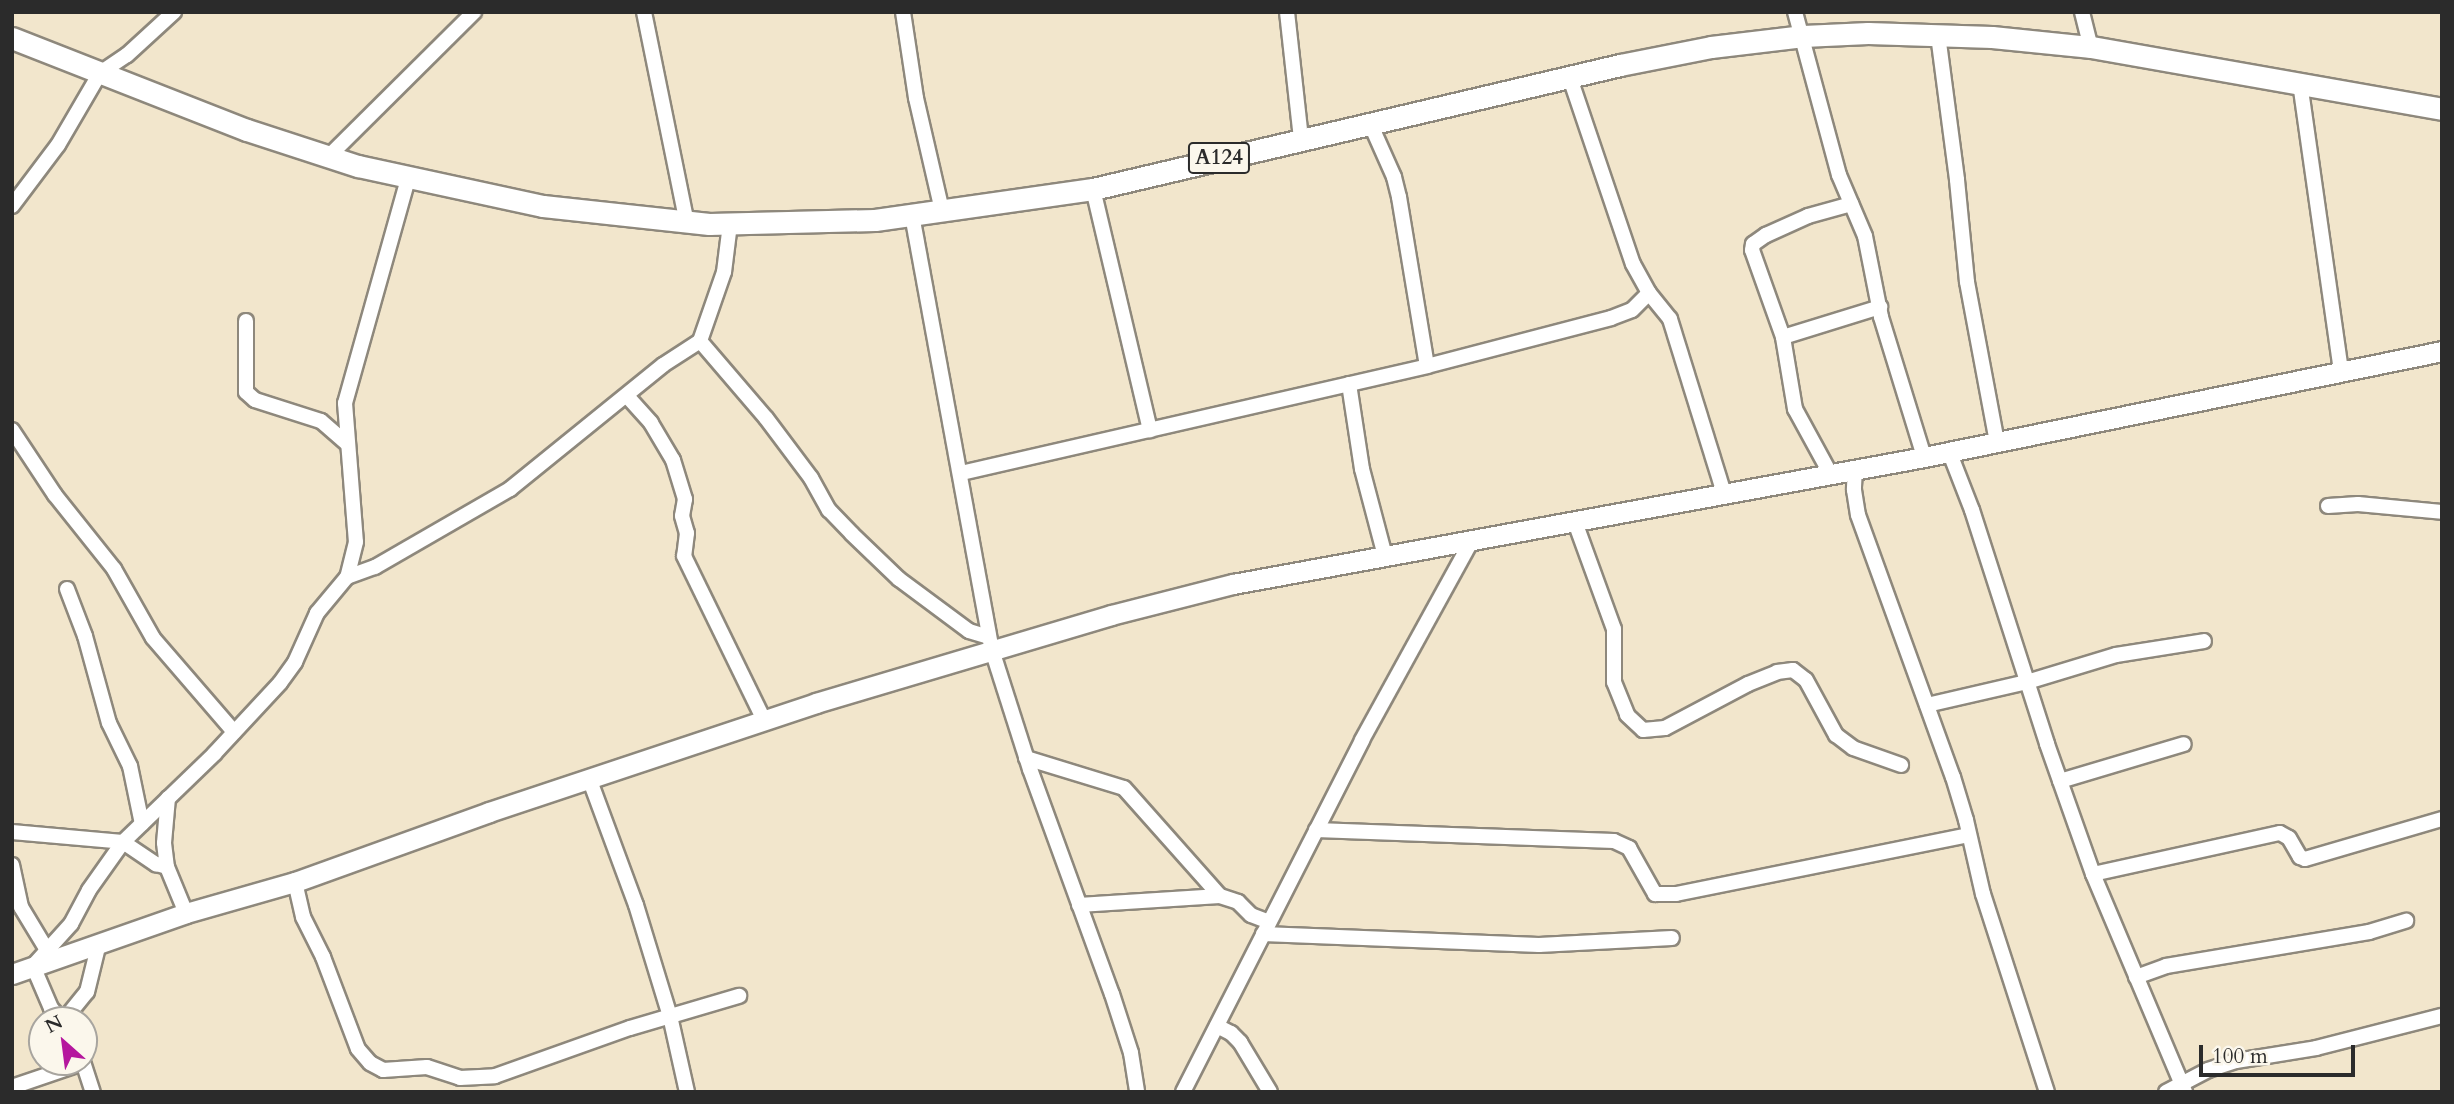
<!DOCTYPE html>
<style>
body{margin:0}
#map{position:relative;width:2454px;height:1104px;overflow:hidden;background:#f2e6cc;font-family:Cardo,serif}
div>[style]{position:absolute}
.roads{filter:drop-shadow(2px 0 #8e887c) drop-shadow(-2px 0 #8e887c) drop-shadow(0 2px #8e887c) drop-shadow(0 -2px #8e887c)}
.minor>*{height:14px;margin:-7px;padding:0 7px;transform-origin:7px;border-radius:7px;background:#fff}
.major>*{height:19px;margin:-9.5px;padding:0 9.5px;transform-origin:9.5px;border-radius:9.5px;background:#fff}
.highway>*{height:21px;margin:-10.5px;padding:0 10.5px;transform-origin:10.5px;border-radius:10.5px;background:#fff}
span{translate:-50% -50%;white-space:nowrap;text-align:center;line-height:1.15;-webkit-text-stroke:7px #fbf7ec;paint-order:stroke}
.shield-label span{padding:2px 5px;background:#fbf7ec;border:2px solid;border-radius:5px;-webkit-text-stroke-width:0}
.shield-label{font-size:21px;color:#2b2b2b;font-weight:700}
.frame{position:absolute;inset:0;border:14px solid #2b2b2b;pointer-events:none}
.north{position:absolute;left:28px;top:1006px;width:70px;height:70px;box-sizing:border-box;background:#fbf7ec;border:2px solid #a8a59f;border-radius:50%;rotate:332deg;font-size:19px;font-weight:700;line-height:28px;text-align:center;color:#2b2b2b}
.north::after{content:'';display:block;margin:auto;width:24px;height:32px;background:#b5179e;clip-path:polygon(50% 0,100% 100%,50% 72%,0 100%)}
.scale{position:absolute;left:2199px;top:1045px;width:156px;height:32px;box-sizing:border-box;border:4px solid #2b2b2b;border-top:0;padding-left:9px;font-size:21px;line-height:24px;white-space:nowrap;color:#2b2b2b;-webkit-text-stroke:5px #fbf7ec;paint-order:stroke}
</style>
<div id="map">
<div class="roads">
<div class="minor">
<div style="left:644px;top:12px;width:215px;rotate:78.5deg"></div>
<div style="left:903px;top:12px;width:87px;rotate:81.4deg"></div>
<div style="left:916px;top:98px;width:116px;rotate:77deg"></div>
<div style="left:1287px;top:12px;width:127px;rotate:83.7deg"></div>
<div style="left:1795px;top:12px;width:169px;rotate:74.9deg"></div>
<div style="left:1839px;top:175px;width:66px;rotate:66.9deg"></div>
<div style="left:1865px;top:236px;width:83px;rotate:78.8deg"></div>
<div style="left:1881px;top:317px;width:146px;rotate:72.9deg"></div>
<div style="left:2082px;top:12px;width:36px;rotate:76deg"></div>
<div style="left:1938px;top:35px;width:146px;rotate:82.5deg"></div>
<div style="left:1957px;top:180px;width:102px;rotate:84.4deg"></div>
<div style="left:1967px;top:282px;width:163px;rotate:79.4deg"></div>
<div style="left:1570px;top:78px;width:196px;rotate:71.3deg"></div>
<div style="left:1633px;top:264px;width:33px;rotate:61deg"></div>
<div style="left:1649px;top:293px;width:33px;rotate:51deg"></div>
<div style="left:1670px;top:319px;width:182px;rotate:72.8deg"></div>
<div style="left:2300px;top:83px;width:290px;rotate:81.9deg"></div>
<div style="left:1370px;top:123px;width:59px;rotate:66deg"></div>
<div style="left:1394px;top:177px;width:21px;rotate:76deg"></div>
<div style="left:1399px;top:197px;width:171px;rotate:80.6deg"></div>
<div style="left:328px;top:157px;width:206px;rotate:-44.8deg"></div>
<div style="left:408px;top:179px;width:233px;rotate:105.7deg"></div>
<div style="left:345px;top:403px;width:139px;rotate:85.5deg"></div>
<div style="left:356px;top:542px;width:36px;rotate:104deg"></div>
<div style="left:347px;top:577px;width:30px;rotate:-20deg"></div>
<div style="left:375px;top:567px;width:156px;rotate:-30deg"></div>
<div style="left:510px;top:489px;width:197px;rotate:-39deg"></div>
<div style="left:663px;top:365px;width:44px;rotate:-33deg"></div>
<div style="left:1093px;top:189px;width:248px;rotate:76.7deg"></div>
<div style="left:12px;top:206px;width:76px;rotate:-53deg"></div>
<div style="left:58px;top:145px;width:83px;rotate:-59.7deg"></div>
<div style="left:100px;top:73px;width:32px;rotate:-34deg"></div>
<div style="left:127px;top:55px;width:64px;rotate:-42.5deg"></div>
<div style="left:912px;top:215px;width:442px;rotate:79.6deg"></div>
<div style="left:992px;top:650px;width:125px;rotate:72.3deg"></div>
<div style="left:1030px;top:769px;width:239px;rotate:70deg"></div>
<div style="left:1112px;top:994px;width:62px;rotate:72.1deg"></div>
<div style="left:1131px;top:1053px;width:39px;rotate:81deg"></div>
<div style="left:730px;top:224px;width:48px;rotate:97.1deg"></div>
<div style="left:724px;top:272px;width:73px;rotate:109.2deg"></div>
<div style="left:700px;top:341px;width:101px;rotate:49.4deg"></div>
<div style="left:766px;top:418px;width:75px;rotate:53.1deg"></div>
<div style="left:811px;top:478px;width:37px;rotate:61deg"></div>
<div style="left:829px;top:510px;width:33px;rotate:46deg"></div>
<div style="left:852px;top:534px;width:65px;rotate:43.8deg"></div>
<div style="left:899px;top:579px;width:87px;rotate:36.6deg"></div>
<div style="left:969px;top:631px;width:21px;rotate:17deg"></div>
<div style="left:246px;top:321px;width:71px;rotate:90deg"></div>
<div style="left:246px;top:392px;width:12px;rotate:42deg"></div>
<div style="left:255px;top:400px;width:69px;rotate:17.7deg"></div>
<div style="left:321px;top:421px;width:35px;rotate:41deg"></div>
<div style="left:1783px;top:337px;width:102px;rotate:-17.2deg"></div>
<div style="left:1349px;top:384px;width:86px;rotate:81.3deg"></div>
<div style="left:1362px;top:469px;width:90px;rotate:75.2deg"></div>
<div style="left:627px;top:396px;width:36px;rotate:48deg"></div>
<div style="left:651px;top:423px;width:43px;rotate:59.3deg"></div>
<div style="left:673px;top:460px;width:41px;rotate:72.9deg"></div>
<div style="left:685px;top:499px;width:17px;rotate:100deg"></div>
<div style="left:682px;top:516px;width:18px;rotate:74deg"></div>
<div style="left:687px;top:533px;width:23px;rotate:97deg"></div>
<div style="left:684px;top:556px;width:182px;rotate:64deg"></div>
<div style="left:12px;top:430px;width:78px;rotate:56.5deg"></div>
<div style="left:55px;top:495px;width:95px;rotate:51.4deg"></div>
<div style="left:114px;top:569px;width:79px;rotate:60.5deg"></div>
<div style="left:153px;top:638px;width:124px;rotate:49.2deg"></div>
<div style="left:1949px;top:451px;width:63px;rotate:68.7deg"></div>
<div style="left:1972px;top:510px;width:246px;rotate:72.2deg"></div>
<div style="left:2047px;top:744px;width:138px;rotate:70.5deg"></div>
<div style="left:2093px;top:874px;width:237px;rotate:67.1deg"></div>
<div style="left:1855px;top:468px;width:22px;rotate:93deg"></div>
<div style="left:1854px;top:490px;width:25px;rotate:81deg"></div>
<div style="left:1858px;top:515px;width:279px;rotate:70.1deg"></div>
<div style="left:1953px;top:777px;width:45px;rotate:73.2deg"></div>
<div style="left:1966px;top:820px;width:76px;rotate:77.1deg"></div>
<div style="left:1983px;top:894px;width:208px;rotate:72.1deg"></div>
<div style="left:961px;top:473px;width:478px;rotate:-12.9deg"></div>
<div style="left:1427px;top:366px;width:190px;rotate:-14.6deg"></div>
<div style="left:1611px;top:318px;width:22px;rotate:-21deg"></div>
<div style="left:1632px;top:310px;width:24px;rotate:-45deg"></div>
<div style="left:1830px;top:473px;width:73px;rotate:-118.7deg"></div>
<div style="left:1795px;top:409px;width:73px;rotate:-99.5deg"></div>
<div style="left:1783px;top:337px;width:92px;rotate:-109.6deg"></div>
<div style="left:1752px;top:250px;width:6px;rotate:-81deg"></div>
<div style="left:1753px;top:244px;width:16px;rotate:-35deg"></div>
<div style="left:1766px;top:235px;width:46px;rotate:-24.3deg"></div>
<div style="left:1808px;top:216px;width:45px;rotate:-15.6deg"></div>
<div style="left:2328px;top:506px;width:30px;rotate:-4deg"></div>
<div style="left:2358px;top:504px;width:84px;rotate:5.4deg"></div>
<div style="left:1575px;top:522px;width:114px;rotate:70deg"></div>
<div style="left:1614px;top:629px;width:53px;rotate:90deg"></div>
<div style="left:1614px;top:682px;width:35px;rotate:68deg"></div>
<div style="left:1627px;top:715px;width:22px;rotate:43deg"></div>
<div style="left:1643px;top:730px;width:22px;rotate:-5deg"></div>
<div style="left:1665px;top:728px;width:94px;rotate:-27.9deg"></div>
<div style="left:1748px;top:684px;width:31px;rotate:-22deg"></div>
<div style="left:1777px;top:672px;width:16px;rotate:-7deg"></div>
<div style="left:1793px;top:670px;width:16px;rotate:38deg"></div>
<div style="left:1806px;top:680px;width:63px;rotate:61.4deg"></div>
<div style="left:1836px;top:735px;width:21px;rotate:37deg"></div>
<div style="left:1853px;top:748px;width:51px;rotate:19.5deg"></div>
<div style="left:67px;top:589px;width:50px;rotate:69deg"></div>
<div style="left:85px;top:636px;width:90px;rotate:74.6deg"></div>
<div style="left:109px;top:723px;width:48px;rotate:64deg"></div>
<div style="left:130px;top:766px;width:59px;rotate:78.3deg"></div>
<div style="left:1927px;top:705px;width:103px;rotate:-13deg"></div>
<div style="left:2027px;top:682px;width:93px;rotate:-16.9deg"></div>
<div style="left:2116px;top:655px;width:89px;rotate:-9deg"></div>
<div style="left:1026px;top:758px;width:102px;rotate:17deg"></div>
<div style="left:1124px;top:788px;width:144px;rotate:48.4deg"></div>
<div style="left:589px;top:778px;width:135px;rotate:69.7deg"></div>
<div style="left:636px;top:905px;width:116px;rotate:73deg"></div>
<div style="left:670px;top:1016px;width:78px;rotate:77.4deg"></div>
<div style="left:2060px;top:781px;width:129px;rotate:-16.6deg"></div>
<div style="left:168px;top:798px;width:45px;rotate:95.1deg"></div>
<div style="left:164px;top:843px;width:24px;rotate:83deg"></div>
<div style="left:167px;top:867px;width:50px;rotate:67.6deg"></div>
<div style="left:1316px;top:830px;width:298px;rotate:2.1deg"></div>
<div style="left:1614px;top:841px;width:17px;rotate:25deg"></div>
<div style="left:1629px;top:848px;width:53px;rotate:60.5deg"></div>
<div style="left:1655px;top:894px;width:21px"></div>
<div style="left:1676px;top:894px;width:298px;rotate:-11.4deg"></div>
<div style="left:12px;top:832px;width:111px;rotate:5.1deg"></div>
<div style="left:123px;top:842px;width:40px;rotate:34deg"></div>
<div style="left:156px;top:864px;width:11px;rotate:15deg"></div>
<div style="left:12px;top:865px;width:43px;rotate:77.9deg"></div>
<div style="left:21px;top:907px;width:50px;rotate:58.8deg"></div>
<div style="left:2093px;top:874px;width:191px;rotate:-12.4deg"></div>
<div style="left:2280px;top:833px;width:10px;rotate:29deg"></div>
<div style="left:2289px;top:838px;width:22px;rotate:60deg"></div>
<div style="left:2300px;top:857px;width:5px;rotate:22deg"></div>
<div style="left:2305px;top:859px;width:143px;rotate:-16.3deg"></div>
<div style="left:295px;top:882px;width:36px;rotate:77deg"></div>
<div style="left:303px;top:917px;width:45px;rotate:63.4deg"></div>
<div style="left:323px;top:957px;width:98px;rotate:69.2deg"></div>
<div style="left:358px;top:1049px;width:18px;rotate:49deg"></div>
<div style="left:370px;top:1063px;width:15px;rotate:28deg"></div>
<div style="left:383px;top:1070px;width:44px;rotate:-3.9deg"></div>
<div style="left:427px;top:1067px;width:35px;rotate:18deg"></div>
<div style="left:460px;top:1078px;width:35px;rotate:-3deg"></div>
<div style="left:495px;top:1076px;width:143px;rotate:-19.6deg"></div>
<div style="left:630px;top:1028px;width:114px;rotate:-16.4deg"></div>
<div style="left:1079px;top:905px;width:141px;rotate:-3.7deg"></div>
<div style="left:1220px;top:896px;width:19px;rotate:18deg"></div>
<div style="left:1238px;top:902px;width:18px;rotate:45deg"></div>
<div style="left:1251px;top:915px;width:19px;rotate:21deg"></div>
<div style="left:1263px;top:934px;width:276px;rotate:2.3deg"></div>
<div style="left:1539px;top:945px;width:133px;rotate:-3deg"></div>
<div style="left:2136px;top:977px;width:32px;rotate:-20deg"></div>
<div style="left:2166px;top:966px;width:206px;rotate:-9.5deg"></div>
<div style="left:2369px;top:932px;width:39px;rotate:-17deg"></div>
<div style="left:62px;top:1020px;width:16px;rotate:-133deg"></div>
<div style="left:51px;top:1008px;width:46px;rotate:-113.2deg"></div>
<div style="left:33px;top:966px;width:57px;rotate:-47.9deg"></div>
<div style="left:71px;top:924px;width:38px;rotate:-62deg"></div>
<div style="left:89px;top:890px;width:59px;rotate:-54.7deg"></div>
<div style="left:123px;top:842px;width:127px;rotate:-44deg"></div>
<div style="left:214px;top:754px;width:97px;rotate:-47.1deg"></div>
<div style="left:280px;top:683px;width:26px;rotate:-54deg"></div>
<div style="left:295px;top:662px;width:54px;rotate:-65.8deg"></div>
<div style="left:317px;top:613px;width:47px;rotate:-50.2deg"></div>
<div style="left:64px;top:1020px;width:36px;rotate:-51deg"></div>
<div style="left:87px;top:992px;width:50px;rotate:-76.2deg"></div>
<div style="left:1217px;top:1026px;width:16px;rotate:27deg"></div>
<div style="left:1231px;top:1033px;width:13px;rotate:45deg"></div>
<div style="left:1240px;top:1042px;width:58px;rotate:59deg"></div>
<div style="left:83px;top:1062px;width:32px;rotate:72deg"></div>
<div style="left:12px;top:1087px;width:75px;rotate:-18.7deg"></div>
<div style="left:1183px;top:1092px;width:395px;rotate:-63deg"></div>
<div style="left:1362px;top:740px;width:228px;rotate:-61.2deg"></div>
<div style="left:2166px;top:1092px;width:47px;rotate:-27.6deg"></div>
<div style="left:2208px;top:1070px;width:29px;rotate:-18deg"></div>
<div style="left:2236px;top:1061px;width:81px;rotate:-9.2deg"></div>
<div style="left:2316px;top:1048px;width:130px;rotate:-14.3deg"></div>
</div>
<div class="major">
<div style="left:12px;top:974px;width:184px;rotate:-19.3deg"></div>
<div style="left:186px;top:913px;width:113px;rotate:-15.9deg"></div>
<div style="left:295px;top:882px;width:206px;rotate:-19.8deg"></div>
<div style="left:489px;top:812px;width:345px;rotate:-18.4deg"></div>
<div style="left:816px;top:703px;width:308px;rotate:-16.6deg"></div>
<div style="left:1111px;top:615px;width:126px;rotate:-14.3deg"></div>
<div style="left:1233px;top:584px;width:703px;rotate:-10.41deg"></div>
<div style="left:1924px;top:457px;width:529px;rotate:-11.56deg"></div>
</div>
<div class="highway">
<div style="left:12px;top:38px;width:252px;rotate:21.4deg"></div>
<div style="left:247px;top:130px;width:117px;rotate:18deg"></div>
<div style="left:358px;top:166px;width:189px;rotate:12.2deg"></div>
<div style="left:543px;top:206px;width:167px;rotate:6.2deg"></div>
<div style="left:709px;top:224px;width:166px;rotate:-1.4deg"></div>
<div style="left:875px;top:220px;width:220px;rotate:-8.1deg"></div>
<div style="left:1093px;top:189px;width:541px;rotate:-13.24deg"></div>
<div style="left:1620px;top:65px;width:93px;rotate:-11.2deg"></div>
<div style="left:1711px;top:47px;width:93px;rotate:-6.8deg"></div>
<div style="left:1803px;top:36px;width:65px;rotate:-2.6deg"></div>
<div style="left:1868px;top:33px;width:124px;rotate:1.8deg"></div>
<div style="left:1992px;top:37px;width:100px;rotate:5.8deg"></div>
<div style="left:2091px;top:47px;width:356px;rotate:10deg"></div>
</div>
</div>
<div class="shield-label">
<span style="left:1219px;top:158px">A124</span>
</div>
<div class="frame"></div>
<div class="north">N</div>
<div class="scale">100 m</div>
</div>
